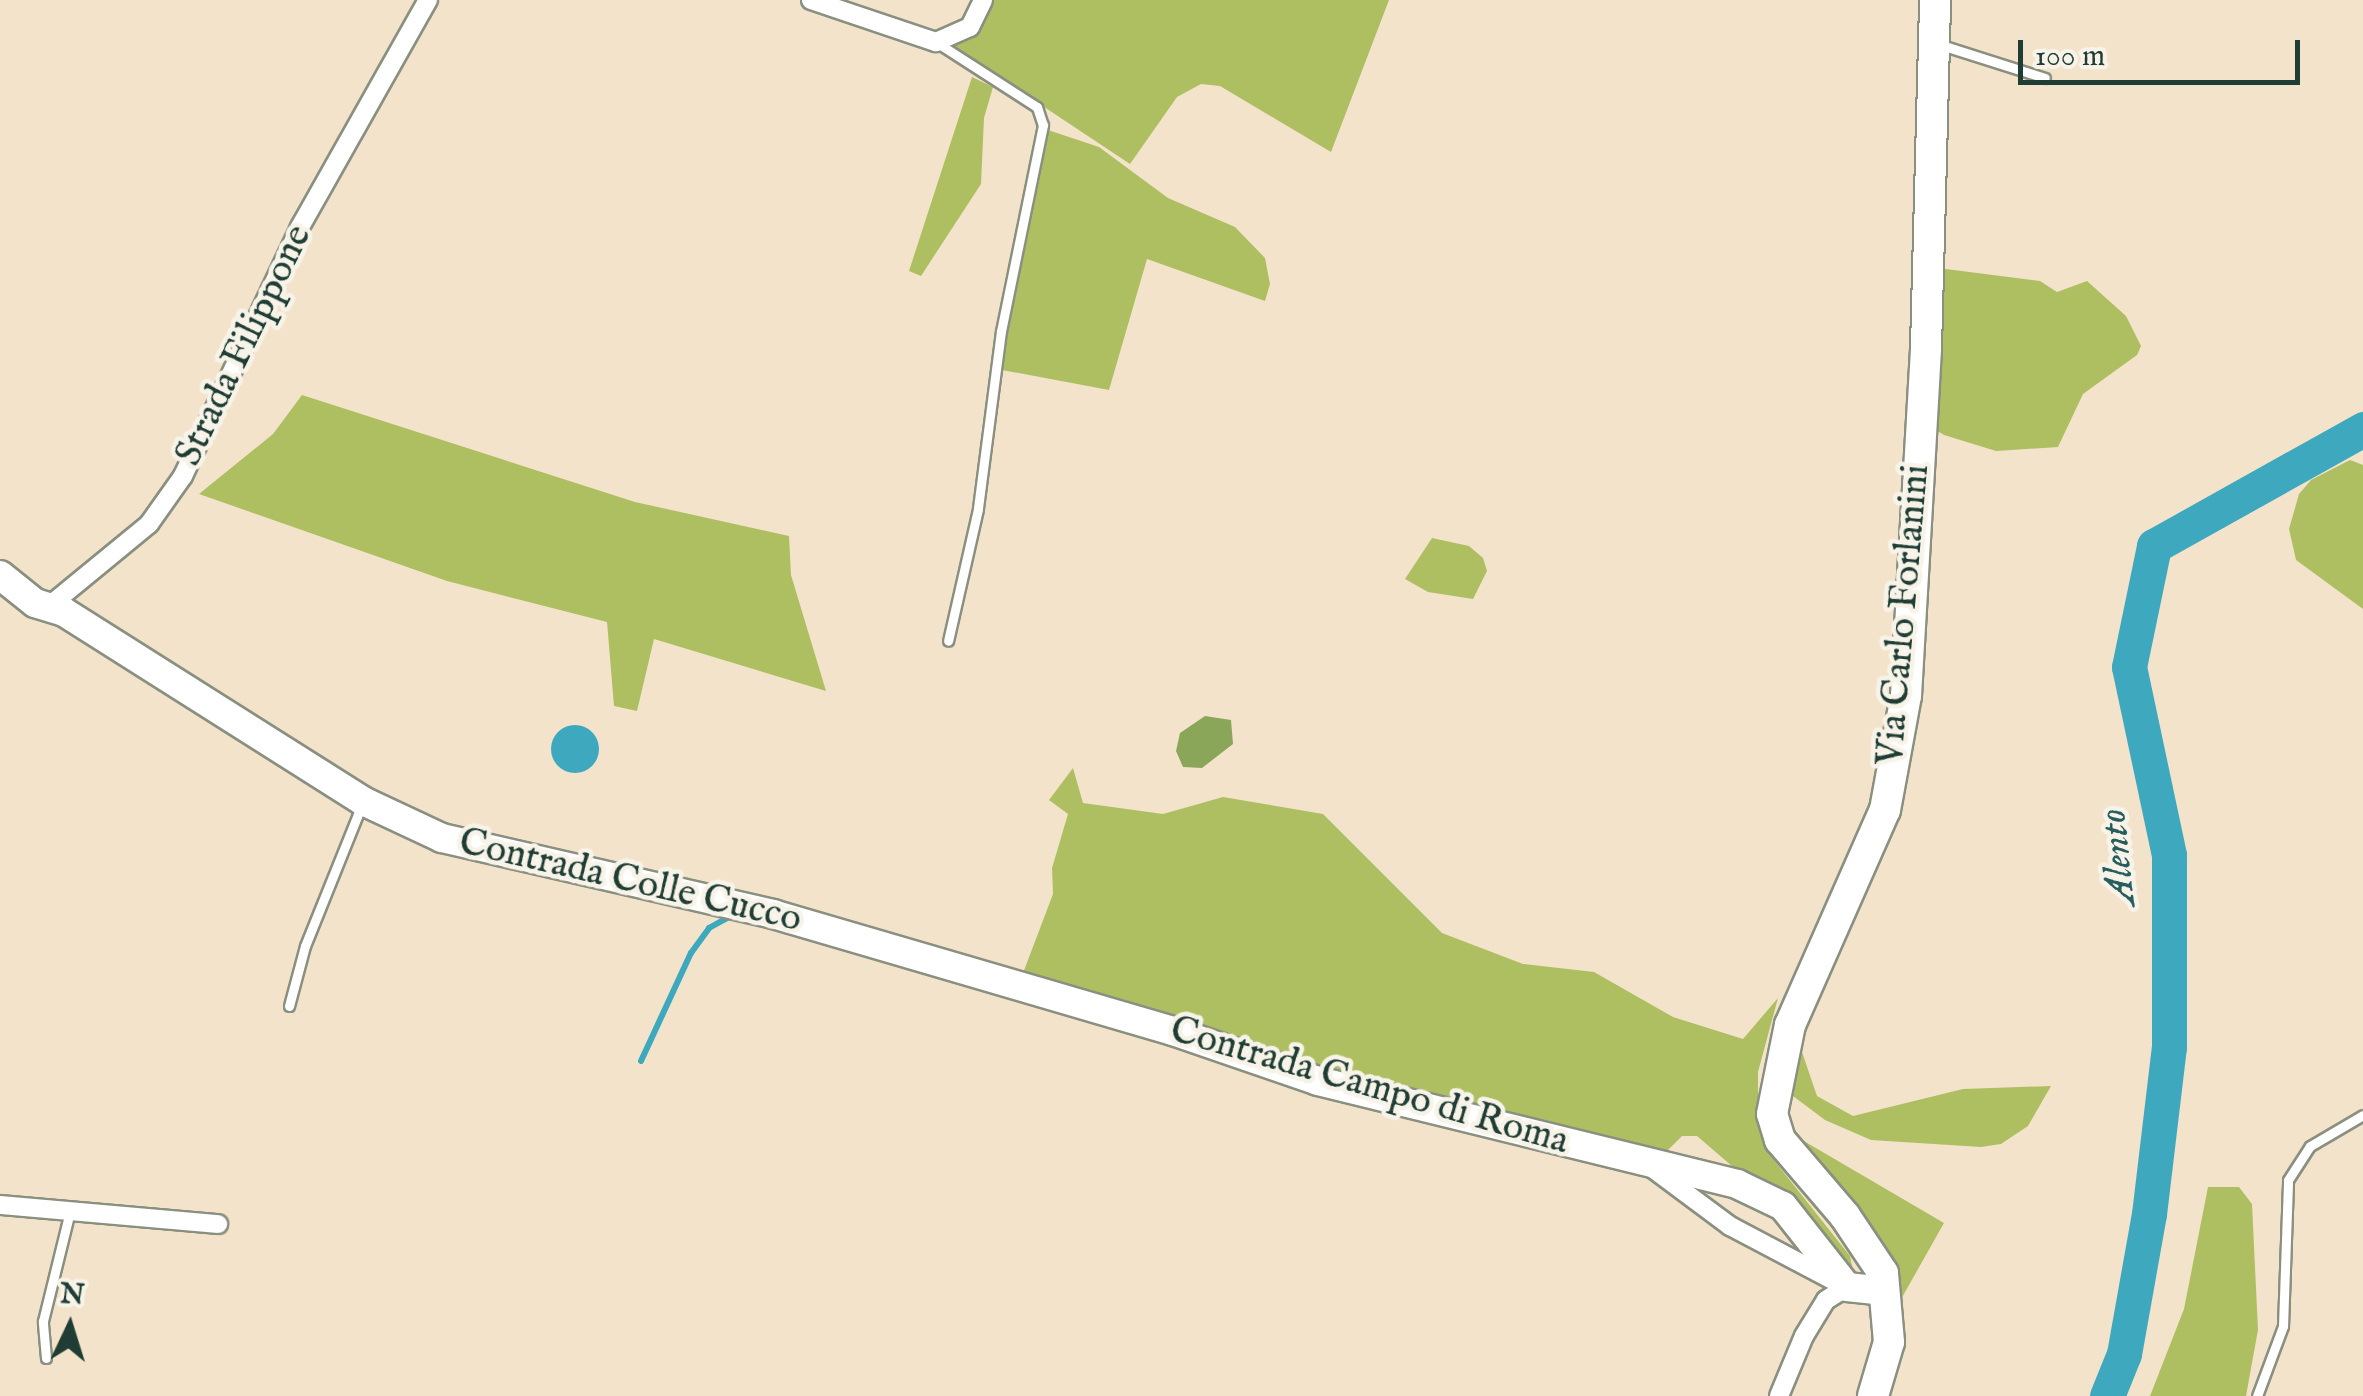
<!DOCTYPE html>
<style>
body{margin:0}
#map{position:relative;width:2363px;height:1396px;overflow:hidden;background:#f4e3cb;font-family:"IM FELL English",serif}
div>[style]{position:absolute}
.green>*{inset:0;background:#aebf62}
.forest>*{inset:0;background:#8aa658}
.water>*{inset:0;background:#3ea8be}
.round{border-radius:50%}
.stream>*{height:6px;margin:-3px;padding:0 3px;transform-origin:3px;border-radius:3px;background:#3ea8be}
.river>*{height:35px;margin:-17.5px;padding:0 17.5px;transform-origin:17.5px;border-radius:17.5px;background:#3ea8be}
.roads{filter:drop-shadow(2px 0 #8a9080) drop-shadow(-2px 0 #8a9080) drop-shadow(0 2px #8a9080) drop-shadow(0 -2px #8a9080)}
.lane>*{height:9px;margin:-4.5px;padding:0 4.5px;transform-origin:4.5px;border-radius:4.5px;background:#fff}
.street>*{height:18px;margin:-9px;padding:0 9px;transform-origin:9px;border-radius:9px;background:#fff}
.secondary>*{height:28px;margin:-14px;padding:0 14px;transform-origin:14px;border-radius:14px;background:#fff}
.primary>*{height:30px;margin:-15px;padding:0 15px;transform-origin:15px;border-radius:15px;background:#fff}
span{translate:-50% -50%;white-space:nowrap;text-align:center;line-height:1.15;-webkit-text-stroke:9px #f7f3e8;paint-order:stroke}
.street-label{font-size:38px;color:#1f3d34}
.water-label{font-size:40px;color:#285d5d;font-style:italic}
.north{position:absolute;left:20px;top:1276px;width:100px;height:100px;-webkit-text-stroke:8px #f7f3e8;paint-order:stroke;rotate:4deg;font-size:28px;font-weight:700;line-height:40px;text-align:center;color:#1f3d34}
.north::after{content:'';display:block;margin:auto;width:35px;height:45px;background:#1f3d34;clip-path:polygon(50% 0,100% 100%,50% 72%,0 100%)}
.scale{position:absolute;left:2018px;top:40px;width:282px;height:45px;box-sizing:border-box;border:5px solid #1f3d34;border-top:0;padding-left:12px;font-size:30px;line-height:35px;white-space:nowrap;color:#1f3d34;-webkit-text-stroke:8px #f7f3e8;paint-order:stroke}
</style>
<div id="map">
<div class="green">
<div style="clip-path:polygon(991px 0,1389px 0,1331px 152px,1220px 86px,1201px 84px,1177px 97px,1130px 164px,954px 47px)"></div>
<div style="clip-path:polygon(972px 77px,993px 87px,984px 118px,981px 184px,921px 276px,909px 271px)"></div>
<div style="clip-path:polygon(1048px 130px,1099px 147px,1168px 198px,1235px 227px,1265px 258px,1270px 284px,1265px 301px,1147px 259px,1109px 390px,1002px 370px,1007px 314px)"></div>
<div style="clip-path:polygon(1938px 268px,2040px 281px,2057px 292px,2087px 281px,2126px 316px,2141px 346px,2137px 355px,2083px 394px,2058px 447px,1996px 451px,1944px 435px,1928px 425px)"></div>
<div style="clip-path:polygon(302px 395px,635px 502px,789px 536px,791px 575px,826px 691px,654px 639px,637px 711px,614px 706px,607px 622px,447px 581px,199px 494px,273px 434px)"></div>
<div style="clip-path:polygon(2350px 460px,2363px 465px,2363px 609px,2296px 560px,2289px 529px,2299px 494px,2311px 480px)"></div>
<div style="clip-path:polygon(1432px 538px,1469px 546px,1483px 558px,1487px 571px,1473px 599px,1428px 592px,1405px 579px)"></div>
<div style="clip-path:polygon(1073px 768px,1083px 803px,1163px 814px,1223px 797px,1323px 814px,1442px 933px,1523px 964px,1594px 972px,1673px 1017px,1743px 1039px,1778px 998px,1758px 1072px,1758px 1127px,1773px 1159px,1850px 1256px,1853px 1270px,1697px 1136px,1682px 1136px,1661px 1157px,1636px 1153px,1642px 1145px,1617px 1147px,1509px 1123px,1020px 981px,1053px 894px,1052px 868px,1068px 814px,1049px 800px)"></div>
<div style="clip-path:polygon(1853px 910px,1804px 1028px,1802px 1052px,1817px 1096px,1853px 1116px,1963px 1089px,2051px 1086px,2028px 1126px,2001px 1144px,1981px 1147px,1871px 1140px,1825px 1120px,1781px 1087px,1783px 1116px,1797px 1137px,1944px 1223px,1900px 1301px,1891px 1298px,1878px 1255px,1792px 1146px,1777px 1110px,1780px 1086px,1799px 1024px)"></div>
<div style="clip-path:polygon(2208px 1187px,2239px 1187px,2252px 1204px,2258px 1330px,2246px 1396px,2150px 1396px,2184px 1309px)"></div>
</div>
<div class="forest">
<div style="clip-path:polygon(1205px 716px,1231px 720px,1233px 744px,1202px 768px,1183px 767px,1176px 751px,1180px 733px)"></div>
</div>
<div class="water">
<div class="round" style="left:551px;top:725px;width:48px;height:48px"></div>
</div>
<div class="stream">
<div style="left:641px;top:1061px;width:119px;rotate:-65.2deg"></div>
<div style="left:691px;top:953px;width:31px;rotate:-54deg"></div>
<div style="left:709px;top:928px;width:21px;rotate:-29deg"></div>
</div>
<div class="river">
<div style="left:2107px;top:1396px;width:45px;rotate:-68deg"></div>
<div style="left:2124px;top:1354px;width:142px;rotate:-79.9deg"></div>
<div style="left:2149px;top:1214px;width:168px;rotate:-83.2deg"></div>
<div style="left:2169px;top:1047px;width:192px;rotate:-90deg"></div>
<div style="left:2169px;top:855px;width:192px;rotate:-102deg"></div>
<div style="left:2129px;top:667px;width:124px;rotate:-78.3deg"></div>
<div style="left:2154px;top:546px;width:240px;rotate:-29.2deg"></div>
</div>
<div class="roads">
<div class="lane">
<div style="left:936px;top:42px;width:120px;rotate:32.8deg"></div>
<div style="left:1037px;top:107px;width:19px;rotate:72deg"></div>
<div style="left:1043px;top:125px;width:210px;rotate:101.5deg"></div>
<div style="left:1001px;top:331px;width:179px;rotate:97.4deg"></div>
<div style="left:978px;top:509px;width:135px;rotate:102.8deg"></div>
<div style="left:1938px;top:44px;width:112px;rotate:17.6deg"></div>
<div style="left:289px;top:1006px;width:62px;rotate:-75.1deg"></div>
<div style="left:305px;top:946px;width:150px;rotate:-68.1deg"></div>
<div style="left:46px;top:1358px;width:37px;rotate:-95deg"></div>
<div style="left:43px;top:1321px;width:109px;rotate:-76.2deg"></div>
<div style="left:2257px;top:1396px;width:75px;rotate:-69.6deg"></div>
<div style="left:2283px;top:1326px;width:146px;rotate:-88deg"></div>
<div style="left:2288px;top:1180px;width:40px;rotate:-57.1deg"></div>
<div style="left:2310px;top:1146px;width:61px;rotate:-30.3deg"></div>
</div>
<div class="street">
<div style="left:811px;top:0;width:132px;rotate:18.6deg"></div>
<div style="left:936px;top:42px;width:37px;rotate:-24deg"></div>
<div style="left:970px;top:27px;width:30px;rotate:-64deg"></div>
<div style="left:48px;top:607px;width:131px;rotate:-39.4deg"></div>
<div style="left:149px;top:524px;width:59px;rotate:-54.7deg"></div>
<div style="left:183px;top:476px;width:275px;rotate:-64.8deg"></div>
<div style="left:300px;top:227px;width:261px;rotate:-60.6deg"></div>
<div style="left:1652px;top:1168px;width:97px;rotate:36.6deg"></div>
<div style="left:1730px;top:1226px;width:122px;rotate:27.8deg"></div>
<div style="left:0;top:1205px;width:219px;rotate:5deg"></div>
<div style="left:1779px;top:1396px;width:65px;rotate:-67.4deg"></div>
<div style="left:1804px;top:1336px;width:42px;rotate:-58.6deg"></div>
<div style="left:1826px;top:1300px;width:25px;rotate:-32deg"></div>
</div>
<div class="secondary">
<div style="left:0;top:575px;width:45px;rotate:38.7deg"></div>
<div style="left:35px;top:603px;width:30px;rotate:17deg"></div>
<div style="left:64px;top:612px;width:354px;rotate:32.3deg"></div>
<div style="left:363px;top:801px;width:87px;rotate:25.1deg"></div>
<div style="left:442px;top:838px;width:340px;rotate:12.9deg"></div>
<div style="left:773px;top:914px;width:417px;rotate:16.3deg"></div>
<div style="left:1173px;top:1031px;width:153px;rotate:19deg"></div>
<div style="left:1318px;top:1081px;width:431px;rotate:13.8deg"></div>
<div style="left:1737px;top:1184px;width:51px;rotate:25.6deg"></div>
<div style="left:1783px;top:1206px;width:103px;rotate:51.7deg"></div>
<div style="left:1847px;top:1287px;width:38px;rotate:6deg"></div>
</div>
<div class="primary">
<div style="left:1873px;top:1396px;width:56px;rotate:-73.5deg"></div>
<div style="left:1889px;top:1342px;width:69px;rotate:-95deg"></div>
<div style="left:1883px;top:1273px;width:69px;rotate:-123.7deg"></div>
<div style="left:1845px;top:1216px;width:100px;rotate:-130.5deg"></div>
<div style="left:1780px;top:1140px;width:27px;rotate:-107deg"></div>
<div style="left:1772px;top:1114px;width:91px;rotate:-78.6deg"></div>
<div style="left:1790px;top:1025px;width:235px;rotate:-66.2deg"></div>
<div style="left:1885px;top:810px;width:116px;rotate:-79.6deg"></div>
<div style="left:1906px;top:696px;width:349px;rotate:-86.7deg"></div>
<div style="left:1926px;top:348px;width:348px;rotate:-88.5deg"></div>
</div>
</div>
<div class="street-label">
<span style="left:245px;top:346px;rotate:-64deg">Strada Filippone</span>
<span style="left:1905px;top:615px;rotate:-85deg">Via Carlo Forlanini</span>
<span style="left:630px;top:882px;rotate:13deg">Contrada Colle Cucco</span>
<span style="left:1369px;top:1087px;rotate:16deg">Contrada Campo di Roma</span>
</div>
<div class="water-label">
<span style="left:2119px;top:857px;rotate:-96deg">Alento</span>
</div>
<div class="north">N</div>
<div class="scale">100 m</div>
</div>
